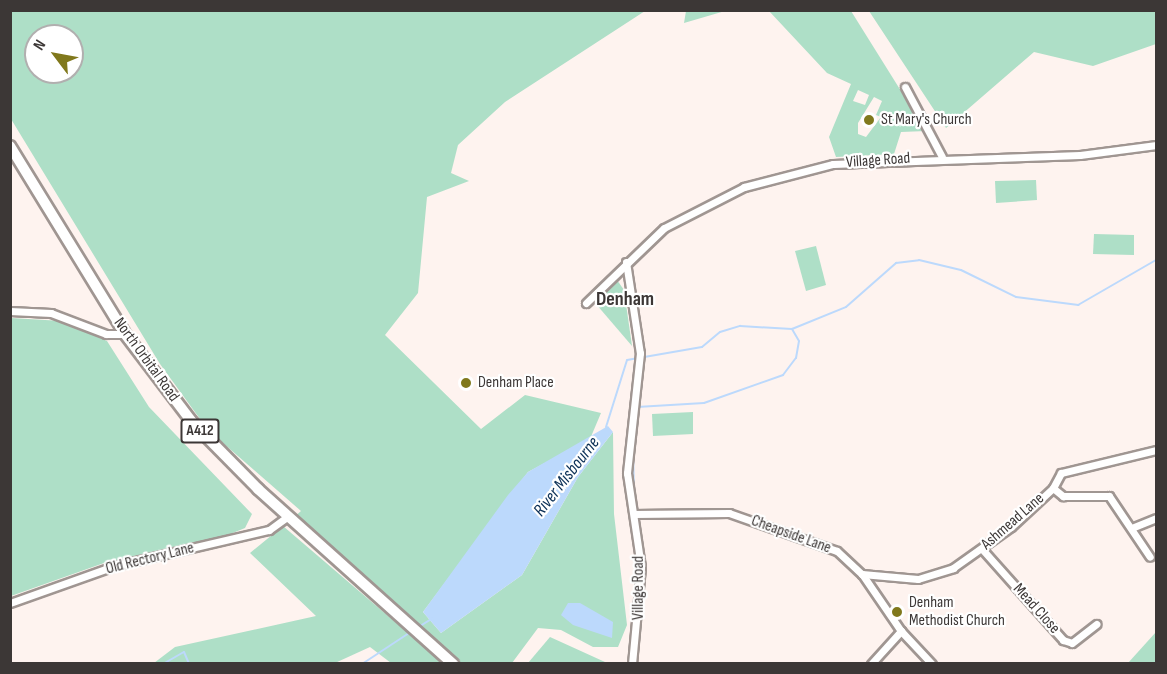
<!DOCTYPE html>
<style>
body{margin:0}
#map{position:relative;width:1167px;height:674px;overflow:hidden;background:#fef3ef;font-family:"Sofia Sans Condensed",sans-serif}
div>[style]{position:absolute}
.green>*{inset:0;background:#aedfc7}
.water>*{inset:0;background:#bcd9fc}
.stream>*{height:2px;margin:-1px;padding:0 1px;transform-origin:1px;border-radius:1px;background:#bcd9fc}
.roads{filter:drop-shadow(2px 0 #a09692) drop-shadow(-2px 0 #a09692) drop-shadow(0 2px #a09692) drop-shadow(0 -2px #a09692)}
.minor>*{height:7px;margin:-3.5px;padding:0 3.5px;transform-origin:3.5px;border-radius:3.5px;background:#fff}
.primary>*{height:10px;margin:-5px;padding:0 5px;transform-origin:5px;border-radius:5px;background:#fff}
.dots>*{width:16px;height:16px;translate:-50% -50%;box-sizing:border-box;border:3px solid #fff;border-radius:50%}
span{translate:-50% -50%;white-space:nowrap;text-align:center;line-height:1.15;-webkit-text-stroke:4.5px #fff;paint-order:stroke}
.shield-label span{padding:2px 4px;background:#fff;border:2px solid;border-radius:4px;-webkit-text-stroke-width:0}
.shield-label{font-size:15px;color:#3c3736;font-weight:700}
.poi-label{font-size:16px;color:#3c3736}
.left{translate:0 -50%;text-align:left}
.street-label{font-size:16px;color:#3c3736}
.water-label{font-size:18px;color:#0a2f56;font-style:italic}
.quarter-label{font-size:20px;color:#3c3736;font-weight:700}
.frame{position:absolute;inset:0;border:12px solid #3c3736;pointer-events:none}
.north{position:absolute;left:24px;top:24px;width:60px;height:60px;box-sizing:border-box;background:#fff;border:2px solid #b1afaf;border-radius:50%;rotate:302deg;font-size:16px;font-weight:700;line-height:24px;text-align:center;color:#3c3736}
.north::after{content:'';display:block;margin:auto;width:21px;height:27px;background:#80781c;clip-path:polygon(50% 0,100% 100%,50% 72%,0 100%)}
</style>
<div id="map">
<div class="green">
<div style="clip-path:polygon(evenodd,10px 11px,645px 11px,505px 102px,458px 145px,451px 173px,469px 181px,427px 197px,418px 293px,385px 335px,481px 429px,525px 395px,601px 413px,590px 439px,528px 472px,423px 612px,441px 633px,522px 575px,578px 477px,613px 432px,614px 514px,627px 625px,618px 647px,593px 647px,561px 630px,538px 628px,512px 663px,457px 663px,292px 519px,301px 511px,208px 430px,160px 364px,11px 119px,10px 11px,36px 36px,72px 36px,72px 72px,36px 72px,36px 36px)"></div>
<div style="clip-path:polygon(686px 11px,686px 10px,725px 11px,684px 23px)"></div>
<div style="clip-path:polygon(evenodd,769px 11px,851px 11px,926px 131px,901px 132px,894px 154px,836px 157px,829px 137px,851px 84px,827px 73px,769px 11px,858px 90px,869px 95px,865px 105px,853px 101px,858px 90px,769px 11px,874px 97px,882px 101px,876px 115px,881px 117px,866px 137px,858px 134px,858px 123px,874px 97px)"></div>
<div style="clip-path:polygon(869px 11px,1156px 11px,1156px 44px,1093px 66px,1034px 52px,946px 128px)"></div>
<div style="clip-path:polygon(1036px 180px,1037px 200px,996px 203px,995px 181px)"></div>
<div style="clip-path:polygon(1094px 234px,1134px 235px,1134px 255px,1093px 254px)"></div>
<div style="clip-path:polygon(816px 246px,826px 285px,806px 291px,795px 251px)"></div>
<div style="clip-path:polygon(617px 280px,624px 290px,632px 346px,596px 304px,597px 296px)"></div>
<div style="clip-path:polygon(11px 318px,62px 321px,107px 341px,149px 407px,252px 514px,245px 528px,218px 539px,104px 563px,11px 596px)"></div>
<div style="clip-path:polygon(693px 412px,693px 434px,653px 436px,652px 414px)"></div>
<div style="clip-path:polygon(283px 526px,443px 663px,391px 663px,370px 647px,335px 663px,154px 663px,175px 647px,316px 616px,250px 553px)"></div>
<div style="clip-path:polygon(1156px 632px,1156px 663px,1128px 663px)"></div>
<div style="clip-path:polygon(550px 637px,605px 662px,528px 663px)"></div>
</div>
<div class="water">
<div style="clip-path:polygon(608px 426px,613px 432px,578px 477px,522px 575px,441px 633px,423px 612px,508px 495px,528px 472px)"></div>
<div style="clip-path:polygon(568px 603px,580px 603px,613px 622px,612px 638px,573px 625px,561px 615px)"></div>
</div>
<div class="stream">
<div style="left:637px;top:407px;width:67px;rotate:-3.4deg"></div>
<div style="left:704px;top:403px;width:84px;rotate:-19.5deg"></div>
<div style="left:783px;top:375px;width:21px;rotate:-53deg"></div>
<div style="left:796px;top:358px;width:17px;rotate:-80deg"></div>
<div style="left:799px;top:341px;width:14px;rotate:-120deg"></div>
<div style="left:606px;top:427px;width:70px;rotate:-72.6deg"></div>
<div style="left:627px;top:360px;width:76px;rotate:-9.8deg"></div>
<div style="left:702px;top:347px;width:23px;rotate:-40deg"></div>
<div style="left:720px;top:332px;width:21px;rotate:-17deg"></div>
<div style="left:740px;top:326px;width:52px;rotate:3.3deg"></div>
<div style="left:792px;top:329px;width:58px;rotate:-22.2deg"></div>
<div style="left:846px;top:307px;width:67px;rotate:-41.3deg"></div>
<div style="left:896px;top:263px;width:23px;rotate:-7deg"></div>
<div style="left:919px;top:260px;width:43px;rotate:13.4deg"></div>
<div style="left:961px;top:270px;width:61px;rotate:26.1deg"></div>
<div style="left:1016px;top:297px;width:63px;rotate:7.4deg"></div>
<div style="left:1078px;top:305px;width:90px;rotate:-30deg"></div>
<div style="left:633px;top:451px;width:42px;rotate:88.6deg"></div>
<div style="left:417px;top:628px;width:19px;rotate:-32deg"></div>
<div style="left:163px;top:664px;width:24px;rotate:-30deg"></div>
<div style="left:184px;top:652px;width:13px;rotate:67deg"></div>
<div style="left:362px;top:664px;width:60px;rotate:-33.4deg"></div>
</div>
<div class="roads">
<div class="minor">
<div style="left:905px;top:87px;width:79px;rotate:62.1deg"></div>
<div style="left:626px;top:262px;width:92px;rotate:81.3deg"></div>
<div style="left:640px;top:353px;width:121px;rotate:96.2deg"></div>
<div style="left:627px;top:473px;width:95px;rotate:81.5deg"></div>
<div style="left:641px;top:567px;width:97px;rotate:95.3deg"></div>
<div style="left:586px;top:303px;width:108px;rotate:-43.9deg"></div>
<div style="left:664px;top:228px;width:90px;rotate:-27.1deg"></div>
<div style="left:744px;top:187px;width:92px;rotate:-14.5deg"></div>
<div style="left:833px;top:164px;width:247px;rotate:-2.1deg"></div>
<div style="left:1080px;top:155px;width:77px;rotate:-7.5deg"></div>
<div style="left:10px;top:311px;width:41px;rotate:2.8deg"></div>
<div style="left:51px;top:313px;width:59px;rotate:20.9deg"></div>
<div style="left:106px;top:334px;width:19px"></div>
<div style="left:1053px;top:488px;width:13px;rotate:39deg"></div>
<div style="left:1063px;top:496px;width:46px"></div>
<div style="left:1109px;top:496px;width:73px;rotate:56.1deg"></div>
<div style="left:634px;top:514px;width:95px;rotate:-0.6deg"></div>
<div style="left:729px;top:513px;width:114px;rotate:19.4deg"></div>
<div style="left:837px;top:551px;width:34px;rotate:43deg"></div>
<div style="left:862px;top:574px;width:69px;rotate:55.6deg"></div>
<div style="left:901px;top:631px;width:45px;rotate:46.8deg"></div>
<div style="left:1134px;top:527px;width:24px;rotate:-22deg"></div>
<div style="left:982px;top:549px;width:122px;rotate:48.3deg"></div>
<div style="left:1063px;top:640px;width:9px;rotate:18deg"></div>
<div style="left:1072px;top:643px;width:31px;rotate:-38deg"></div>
<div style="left:862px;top:574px;width:56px;rotate:5.1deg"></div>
<div style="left:918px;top:579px;width:37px;rotate:-17deg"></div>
<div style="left:953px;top:568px;width:71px;rotate:-35.3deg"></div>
<div style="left:1011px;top:527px;width:57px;rotate:-42.9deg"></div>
<div style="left:1053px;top:488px;width:17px;rotate:-62deg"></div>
<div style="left:1061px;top:473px;width:98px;rotate:-13.6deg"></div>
<div style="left:10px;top:603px;width:110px;rotate:-19.6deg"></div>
<div style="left:114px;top:566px;width:159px;rotate:-13.1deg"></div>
<div style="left:269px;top:530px;width:24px;rotate:-36deg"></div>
<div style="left:871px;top:664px;width:45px;rotate:-47.7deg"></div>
</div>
<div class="primary">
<div style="left:10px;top:146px;width:220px;rotate:58.5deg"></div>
<div style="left:125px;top:334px;width:111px;rotate:52.7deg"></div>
<div style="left:192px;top:422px;width:94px;rotate:45.4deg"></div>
<div style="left:258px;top:489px;width:262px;rotate:41.9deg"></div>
</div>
</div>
<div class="dots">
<div style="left:869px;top:120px;background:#80781c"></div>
<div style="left:466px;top:383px;background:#80781c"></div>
<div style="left:897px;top:612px;background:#80781c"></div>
</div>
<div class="shield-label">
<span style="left:200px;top:431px">A412</span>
</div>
<div class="poi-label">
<span class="left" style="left:881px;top:120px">St Mary's Church</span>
<span class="left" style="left:478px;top:383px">Denham Place</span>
<span class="left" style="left:909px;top:612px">Denham<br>Methodist Church</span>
</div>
<div class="street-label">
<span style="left:878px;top:161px;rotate:-4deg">Village Road</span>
<span style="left:146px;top:360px;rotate:54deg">North Orbital Road</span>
<span style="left:1013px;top:522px;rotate:-41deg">Ashmead Lane</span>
<span style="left:791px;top:535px;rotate:20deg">Cheapside Lane</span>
<span style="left:150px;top:559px;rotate:-14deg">Old Rectory Lane</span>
<span style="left:639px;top:588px;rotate:-90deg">Village Road</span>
<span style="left:1036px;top:609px;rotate:48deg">Mead Close</span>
</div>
<div class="water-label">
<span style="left:567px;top:477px;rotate:-52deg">River Misbourne</span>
</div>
<div class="quarter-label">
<span style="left:625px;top:299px">Denham</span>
</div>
<div class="frame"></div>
<div class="north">N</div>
</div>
